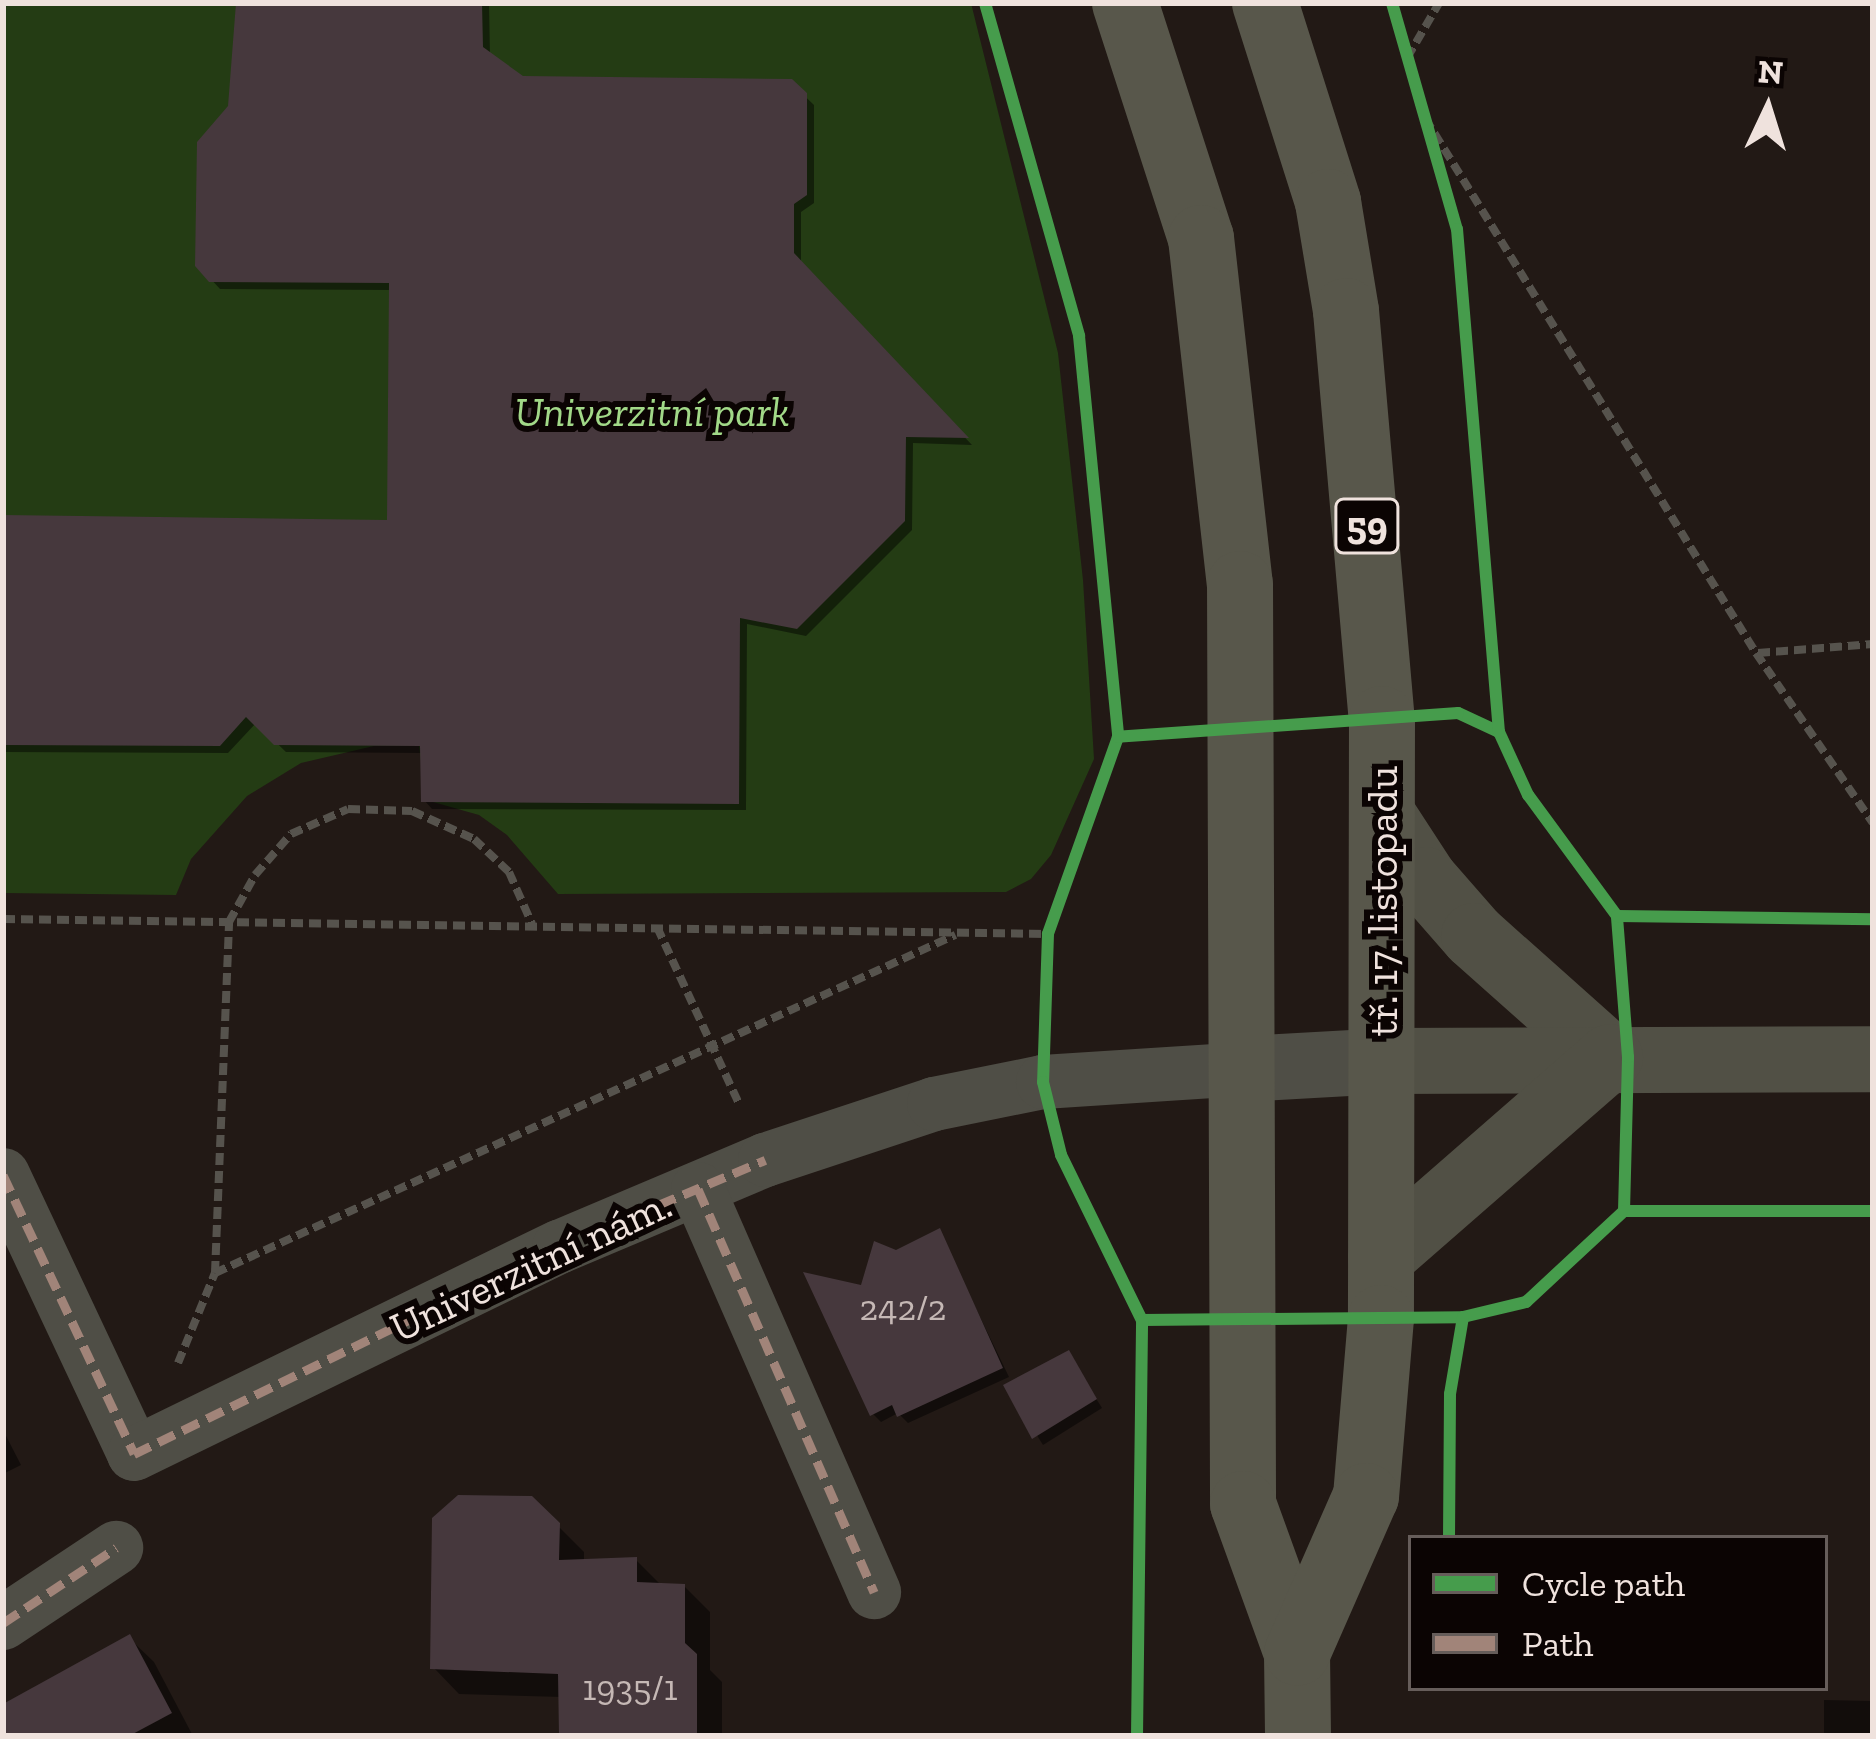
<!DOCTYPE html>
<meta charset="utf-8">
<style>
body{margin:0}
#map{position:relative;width:1876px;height:1739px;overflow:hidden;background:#221915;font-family:"Zilla Slab",serif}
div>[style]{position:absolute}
.green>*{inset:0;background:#243c14}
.shadow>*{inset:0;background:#0007}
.building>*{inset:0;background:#46383d}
.path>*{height:8px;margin-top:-4px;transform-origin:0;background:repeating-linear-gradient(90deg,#56534d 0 12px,transparent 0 18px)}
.minor>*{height:54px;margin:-27px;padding:0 27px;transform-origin:27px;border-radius:27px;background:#4f4e46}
.tertiary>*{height:66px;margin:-33px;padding:0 33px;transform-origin:33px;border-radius:33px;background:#4f4e46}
.secondary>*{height:66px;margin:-33px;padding:0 33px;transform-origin:33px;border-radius:33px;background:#515045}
.primary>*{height:66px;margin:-33px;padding:0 33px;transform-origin:33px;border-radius:33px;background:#58574b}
.quiet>*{height:9px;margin-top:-4.5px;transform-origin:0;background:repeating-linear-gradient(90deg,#a18479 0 18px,transparent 0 27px)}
.cycleway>*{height:12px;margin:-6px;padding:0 6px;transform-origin:6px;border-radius:6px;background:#469c4c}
span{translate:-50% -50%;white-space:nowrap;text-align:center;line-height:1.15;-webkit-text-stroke:12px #0b0403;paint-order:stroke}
.number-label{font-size:36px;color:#c5b8b5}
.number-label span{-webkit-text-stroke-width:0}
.shield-label span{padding:3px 9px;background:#0b0403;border:3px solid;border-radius:9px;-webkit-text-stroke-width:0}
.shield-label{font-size:39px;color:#efe2dd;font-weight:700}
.park-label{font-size:42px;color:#a2d988;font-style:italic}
.street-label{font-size:42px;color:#efe2dd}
.frame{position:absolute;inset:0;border:6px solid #efe2dd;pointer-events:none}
.legend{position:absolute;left:1408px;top:1535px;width:420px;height:156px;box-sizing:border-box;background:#0b0403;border:3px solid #665d5a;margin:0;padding:15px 21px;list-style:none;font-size:36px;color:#efe2dd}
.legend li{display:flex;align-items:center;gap:24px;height:60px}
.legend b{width:60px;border:3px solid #665d5a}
.north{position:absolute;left:1708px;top:48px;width:120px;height:120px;-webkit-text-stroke:9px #0b0403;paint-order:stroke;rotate:4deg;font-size:33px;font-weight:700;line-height:48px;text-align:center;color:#efe2dd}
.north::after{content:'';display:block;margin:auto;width:42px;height:54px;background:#efe2dd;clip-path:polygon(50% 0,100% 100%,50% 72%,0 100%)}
</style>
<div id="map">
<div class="green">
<div style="clip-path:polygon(3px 3px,971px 3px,1058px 353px,1083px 580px,1094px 759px,1051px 855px,1031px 879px,1006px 892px,558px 894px,507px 835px,479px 815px,433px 802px,425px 793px,419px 746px,374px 746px,301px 763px,247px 796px,191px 859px,176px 895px,3px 893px)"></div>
</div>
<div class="shadow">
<div style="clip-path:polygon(239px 3px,489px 3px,490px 56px,522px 79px,790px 82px,814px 105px,814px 203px,801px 212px,801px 264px,972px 445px,913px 443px,912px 530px,806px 636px,747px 624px,746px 810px,432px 809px,424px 800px,423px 753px,286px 752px,256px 723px,228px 753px,3px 752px,3px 520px,390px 523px,392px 290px,220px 289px,198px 265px,231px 107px)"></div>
<div style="clip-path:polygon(939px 1232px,1009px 1377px,908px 1423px,898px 1413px,881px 1422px,873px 1414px,863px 1289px,896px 1253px)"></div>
<div style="clip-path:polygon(1068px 1354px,1102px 1408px,1043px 1445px,1007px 1387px)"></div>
<div style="clip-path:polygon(3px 1430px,21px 1465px,3px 1474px)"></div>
<div style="clip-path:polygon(531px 1499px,584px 1552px,584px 1562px,636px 1560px,662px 1586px,684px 1586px,710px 1612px,710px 1670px,722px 1682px,722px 1736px,562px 1736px,562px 1697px,459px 1694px,434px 1668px)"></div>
<div style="clip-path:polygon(129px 1638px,154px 1662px,193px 1736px,3px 1736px,3px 1705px)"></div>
<div style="clip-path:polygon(1824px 1700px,1873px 1701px,1873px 1736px,1824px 1736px)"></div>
</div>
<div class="building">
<div style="clip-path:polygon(236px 3px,482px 3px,483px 47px,523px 76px,792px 79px,807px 93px,807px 195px,794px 204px,794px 253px,969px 438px,906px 437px,905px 521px,797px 629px,740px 618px,739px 804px,421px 802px,420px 746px,274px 745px,246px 717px,220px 746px,3px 745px,3px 515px,387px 520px,389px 283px,209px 282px,195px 266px,197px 142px,228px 106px)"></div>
<div style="clip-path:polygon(940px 1228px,1003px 1368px,897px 1417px,892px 1405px,870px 1416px,803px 1272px,861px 1285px,874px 1241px,896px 1250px)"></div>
<div style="clip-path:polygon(1069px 1350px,1097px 1399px,1032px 1439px,1003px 1385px)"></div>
<div style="clip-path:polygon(458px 1495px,532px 1496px,560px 1523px,559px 1560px,637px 1557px,637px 1582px,685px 1584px,685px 1643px,697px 1654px,697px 1736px,559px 1736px,558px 1674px,430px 1669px,432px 1518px)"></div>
<div style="clip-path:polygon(130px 1634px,172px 1713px,129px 1736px,3px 1736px,3px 1704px)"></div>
</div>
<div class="path">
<div style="left:1407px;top:58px;width:64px;rotate:-59.8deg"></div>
<div style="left:1425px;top:118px;width:629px;rotate:58.26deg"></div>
<div style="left:1756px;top:653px;width:206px;rotate:55.5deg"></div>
<div style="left:1758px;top:653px;width:115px;rotate:-4.5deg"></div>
<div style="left:3px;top:919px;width:1045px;rotate:0.82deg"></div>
<div style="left:657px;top:927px;width:195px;rotate:65.1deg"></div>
<div style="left:215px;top:1273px;width:814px;rotate:-24.55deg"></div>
<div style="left:178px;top:1363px;width:97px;rotate:-67.7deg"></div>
<div style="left:215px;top:1273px;width:351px;rotate:-87.7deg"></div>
<div style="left:229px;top:922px;width:54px;rotate:-61deg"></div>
<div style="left:255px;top:875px;width:55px;rotate:-48.7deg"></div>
<div style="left:291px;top:834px;width:62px;rotate:-23.7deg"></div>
<div style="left:348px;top:809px;width:64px;rotate:1.8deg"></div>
<div style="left:412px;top:811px;width:68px;rotate:24.3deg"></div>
<div style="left:474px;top:839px;width:48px;rotate:43.3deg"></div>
<div style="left:509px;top:872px;width:57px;rotate:66.1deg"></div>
</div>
<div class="minor">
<div style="left:3px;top:1175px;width:308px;rotate:64.8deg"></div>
<div style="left:134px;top:1454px;width:473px;rotate:-26deg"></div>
<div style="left:559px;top:1247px;width:224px;rotate:-22.9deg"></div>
<div style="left:765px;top:1160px;width:178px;rotate:-18.3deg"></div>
<div style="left:934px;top:1104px;width:111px;rotate:-11.4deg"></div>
<div style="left:1043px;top:1082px;width:200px;rotate:-3.7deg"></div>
<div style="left:698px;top:1189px;width:440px;rotate:66.4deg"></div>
<div style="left:3px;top:1623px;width:136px;rotate:-33.6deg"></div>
</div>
<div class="tertiary">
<div style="left:1243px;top:1069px;width:141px;rotate:-3.2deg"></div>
</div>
<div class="secondary">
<div style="left:1382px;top:814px;width:79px;rotate:56.9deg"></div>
<div style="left:1425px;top:880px;width:74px;rotate:48.8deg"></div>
<div style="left:1474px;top:936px;width:182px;rotate:41.7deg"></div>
<div style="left:1384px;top:1061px;width:489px;rotate:-0.2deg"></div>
<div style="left:1381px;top:1257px;width:304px;rotate:-41.1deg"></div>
</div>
<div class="primary">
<div style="left:1125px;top:3px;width:247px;rotate:72.1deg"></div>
<div style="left:1201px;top:238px;width:348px;rotate:83.6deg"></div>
<div style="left:1240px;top:584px;width:920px;rotate:89.81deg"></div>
<div style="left:1243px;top:1504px;width:158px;rotate:70.1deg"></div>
<div style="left:1297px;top:1653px;width:83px;rotate:89.3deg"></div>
<div style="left:1265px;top:3px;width:209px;rotate:72.4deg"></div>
<div style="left:1328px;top:202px;width:110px;rotate:80.6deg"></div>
<div style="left:1346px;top:311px;width:410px;rotate:85deg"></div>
<div style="left:1382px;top:719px;width:599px;rotate:90.1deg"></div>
<div style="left:1381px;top:1318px;width:179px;rotate:94.8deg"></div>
<div style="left:1366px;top:1496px;width:171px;rotate:113.7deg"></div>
</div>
<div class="quiet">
<div style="left:3px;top:1175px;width:308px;rotate:64.8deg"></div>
<div style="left:134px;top:1454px;width:473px;rotate:-26deg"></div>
<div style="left:559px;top:1247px;width:224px;rotate:-22.9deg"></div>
<div style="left:698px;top:1189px;width:440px;rotate:66.4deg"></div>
<div style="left:3px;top:1623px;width:136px;rotate:-33.6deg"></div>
</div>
<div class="cycleway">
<div style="left:985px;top:3px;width:346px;rotate:74.2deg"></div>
<div style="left:1079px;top:336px;width:403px;rotate:84.4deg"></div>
<div style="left:1118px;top:737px;width:209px;rotate:109.6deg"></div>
<div style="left:1048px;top:934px;width:148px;rotate:91.9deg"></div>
<div style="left:1043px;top:1082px;width:75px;rotate:76.1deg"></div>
<div style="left:1061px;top:1155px;width:184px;rotate:63.9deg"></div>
<div style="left:1142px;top:1320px;width:321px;rotate:-0.5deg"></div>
<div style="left:1463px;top:1317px;width:65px;rotate:-13.4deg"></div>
<div style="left:1526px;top:1302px;width:134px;rotate:-42.9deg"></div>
<div style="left:1624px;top:1211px;width:154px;rotate:-88.5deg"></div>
<div style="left:1628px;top:1057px;width:141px;rotate:-94.5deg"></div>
<div style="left:1617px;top:916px;width:150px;rotate:-126.3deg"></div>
<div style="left:1528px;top:795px;width:69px;rotate:-114.7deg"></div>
<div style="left:1499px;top:732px;width:45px;rotate:-155.1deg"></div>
<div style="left:1458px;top:713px;width:341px;rotate:176deg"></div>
<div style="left:1392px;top:3px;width:235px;rotate:74deg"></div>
<div style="left:1457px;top:229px;width:505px;rotate:85.23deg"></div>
<div style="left:1617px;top:916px;width:256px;rotate:0.7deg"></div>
<div style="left:1624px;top:1211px;width:249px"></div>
<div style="left:1449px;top:1538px;width:144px;rotate:-89.6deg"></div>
<div style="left:1450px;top:1394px;width:78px;rotate:-80.4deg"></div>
<div style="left:1137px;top:1736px;width:416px;rotate:-89.3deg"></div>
</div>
<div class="number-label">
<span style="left:903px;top:1308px">242/2</span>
<span style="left:630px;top:1688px">1935/1</span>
</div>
<div class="shield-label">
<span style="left:1367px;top:526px">59</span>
</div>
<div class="park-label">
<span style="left:652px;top:412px">Univerzitní park</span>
</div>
<div class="street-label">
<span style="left:1383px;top:901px;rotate:-90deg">tř. 17. listopadu</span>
<span style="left:531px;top:1266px;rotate:-25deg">Univerzitní nám.</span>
</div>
<div class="frame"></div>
<ul class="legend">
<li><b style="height:15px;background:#469c4c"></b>Cycle path</li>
<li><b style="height:15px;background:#a18479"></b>Path</li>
</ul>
<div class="north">N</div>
</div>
